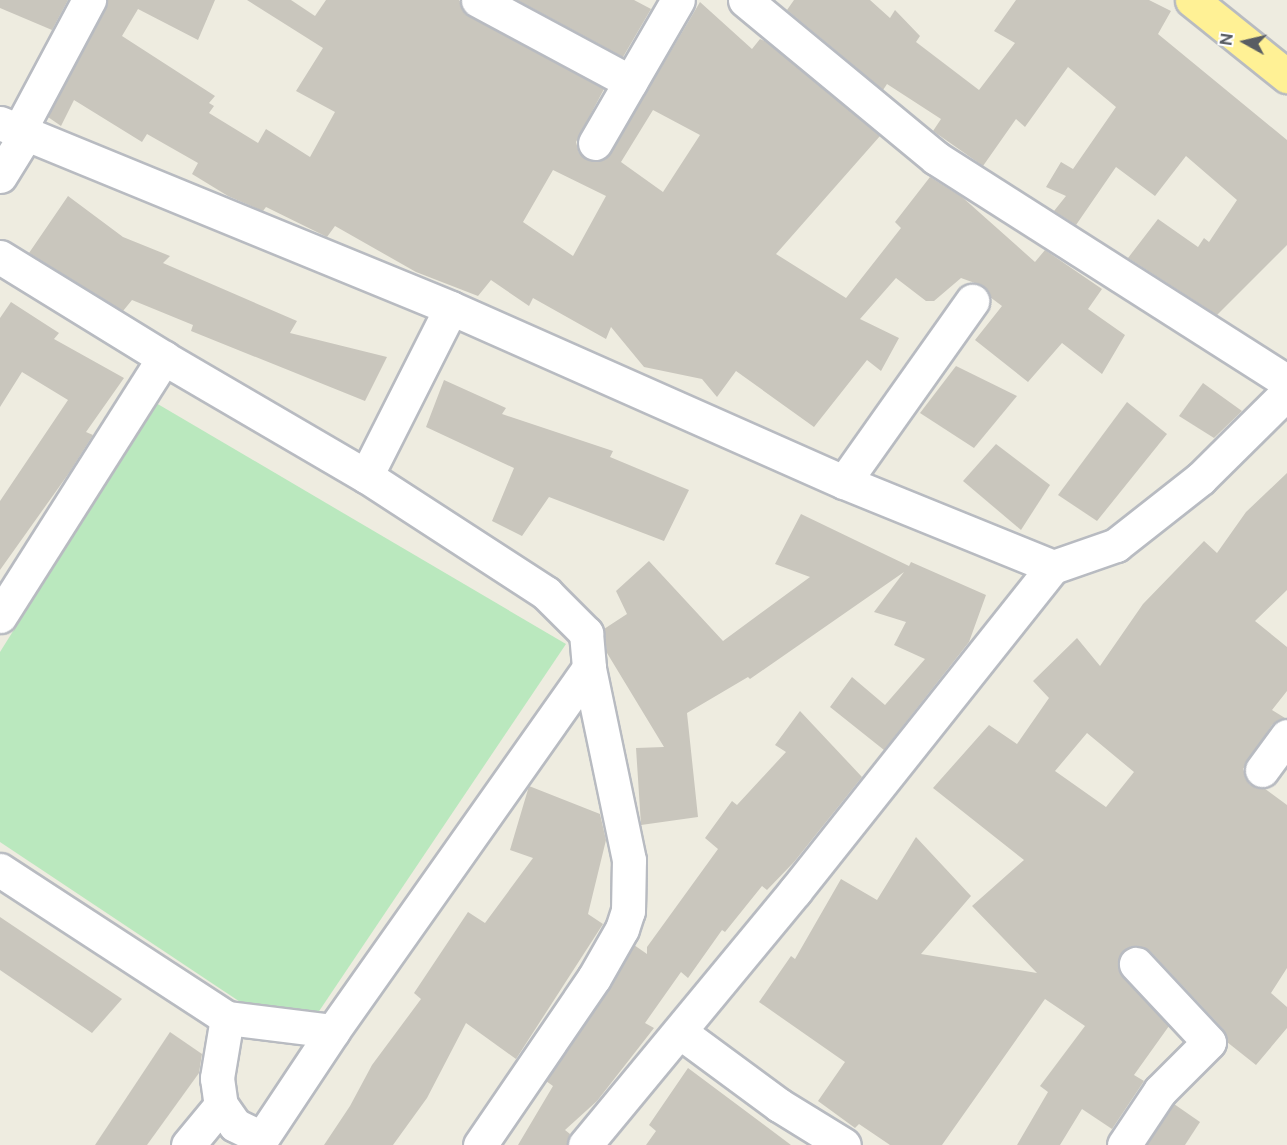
<!DOCTYPE html>
<style>
body{margin:0}
#map{position:relative;width:1287px;height:1145px;overflow:hidden;background:#eeece0;font-family:"Public Sans",sans-serif}
div>[style]{position:absolute}
.green>*{inset:0;background:#bae8be}
.building>*{inset:0;background:#c9c6bd}
.roads{filter:drop-shadow(2px 0 #b8bbc1) drop-shadow(-2px 0 #b8bbc1) drop-shadow(0 2px #b8bbc1) drop-shadow(0 -2px #b8bbc1)}
.minor>*{height:33px;margin:-16.5px;padding:0 16.5px;transform-origin:16.5px;border-radius:16.5px;background:#fff}
.trunk>*{height:33px;margin:-16.5px;padding:0 16.5px;transform-origin:16.5px;border-radius:16.5px;background:#fff195}
span{translate:-50% -50%;white-space:nowrap;text-align:center;line-height:1.15;-webkit-text-stroke:4.5px #fff;paint-order:stroke}
.north{position:absolute;left:1215px;top:12px;width:60px;height:60px;-webkit-text-stroke:4px #fff;paint-order:stroke;rotate:278deg;font-size:16px;font-weight:700;line-height:24px;text-align:center;color:#595d63}
.north::after{content:'';display:block;margin:auto;width:21px;height:27px;background:#595d63;clip-path:polygon(50% 0,100% 100%,50% 72%,0 100%)}
</style>
<div id="map">
<div class="green">
<div style="clip-path:polygon(156px 403px,566px 644px,299px 1041px,0 842px,0 652px)"></div>
</div>
<div class="building">
<div style="clip-path:polygon(0 0,68px 0,52px 30px,0 8px)"></div>
<div style="clip-path:polygon(evenodd,108px 0,215px 0,198px 40px,138px 9px,122px 36px,215px 96px,209px 103px,214px 106px,209px 113px,258px 143px,266px 129px,310px 157px,335px 112px,296px 91px,323px 48px,247px 0,291px 0,315px 16px,326px 0,459px 0,469px 16px,604px 89px,576px 142px,579px 153px,594px 162px,611px 152px,700px 2px,752px 49px,760px 39px,767px 42px,880px 136px,776px 254px,846px 298px,901px 228px,895px 222px,930px 177px,962px 197px,1035px 262px,1045px 250px,1102px 289px,1088px 309px,1125px 335px,1102px 374px,1062px 343px,1028px 382px,975px 340px,1002px 306px,990px 297px,983px 286px,961px 278px,934px 301px,926px 301px,896px 278px,860px 319px,899px 338px,881px 371px,867px 360px,814px 427px,736px 371px,717px 397px,702px 379px,644px 367px,611px 327px,606px 339px,533px 298px,529px 306px,491px 280px,478px 296px,416px 272px,335px 226px,327px 237px,266px 207px,263px 211px,228px 196px,192px 174px,198px 163px,147px 134px,142px 142px,74px 100px,61px 126px,48px 117px,108px 0,653px 110px,700px 135px,663px 192px,621px 162px,653px 110px,108px 0,553px 170px,606px 196px,573px 256px,523px 222px,553px 170px)"></div>
<div style="clip-path:polygon(517px 0,634px 0,651px 9px,623px 57px)"></div>
<div style="clip-path:polygon(794px 0,870px 0,890px 18px,895px 10px,920px 36px,916px 42px,979px 90px,1015px 43px,994px 31px,1016px 0,1149px 0,1171px 11px,1158px 34px,1287px 140px,1287px 245px,1217px 315px,1128px 258px,1158px 219px,1198px 247px,1204px 238px,1209px 242px,1237px 200px,1186px 156px,1155px 196px,1116px 167px,1076px 225px,1054px 211px,1066px 196px,1046px 187px,1061px 162px,1073px 169px,1116px 107px,1068px 67px,1025px 127px,1016px 119px,983px 166px,933px 131px,941px 119px,887px 84px,883px 90px,787px 10px)"></div>
<div style="clip-path:polygon(68px 196px,123px 237px,170px 256px,163px 263px,297px 321px,290px 333px,387px 357px,365px 401px,191px 331px,193px 325px,132px 300px,123px 311px,29px 253px)"></div>
<div style="clip-path:polygon(11px 302px,59px 333px,54px 339px,124px 378px,86px 432px,93px 435px,69px 473px,0 570px,0 501px,68px 400px,22px 372px,0 407px,0 318px)"></div>
<div style="clip-path:polygon(956px 366px,1017px 396px,974px 448px,920px 413px)"></div>
<div style="clip-path:polygon(444px 380px,506px 408px,502px 414px,613px 451px,610px 457px,689px 490px,664px 541px,549px 497px,522px 536px,492px 521px,514px 468px,426px 427px)"></div>
<div style="clip-path:polygon(1203px 383px,1242px 411px,1214px 438px,1179px 416px)"></div>
<div style="clip-path:polygon(1127px 402px,1167px 434px,1097px 521px,1058px 495px)"></div>
<div style="clip-path:polygon(996px 444px,1050px 485px,1021px 530px,963px 481px)"></div>
<div style="clip-path:polygon(evenodd,1287px 473px,1287px 590px,1255px 621px,1287px 647px,1287px 691px,1272px 710px,1285px 718px,1272px 725px,1243px 769px,1250px 785px,1264px 788px,1287px 805px,1287px 968px,1271px 993px,1287px 1007px,1287px 1028px,1256px 1065px,1227px 1042px,1223px 1029px,1150px 951px,1132px 946px,1123px 951px,1118px 969px,1169px 1026px,1134px 1075px,1144px 1081px,1112px 1129px,1082px 1109px,1060px 1145px,1017px 1145px,1048px 1092px,1040px 1086px,1085px 1026px,1045px 999px,942px 1145px,890px 1145px,859px 1124px,855px 1128px,818px 1101px,845px 1062px,759px 1002px,791px 956px,795px 959px,841px 879px,877px 900px,916px 837px,971px 896px,921px 954px,1037px 973px,972px 906px,1024px 860px,933px 788px,989px 725px,1017px 744px,1049px 698px,1033px 681px,1077px 638px,1100px 666px,1143px 604px,1204px 541px,1217px 553px,1246px 512px,1287px 473px,1087px 733px,1134px 772px,1106px 807px,1055px 771px,1087px 733px)"></div>
<div style="clip-path:polygon(801px 514px,909px 566px,911px 562px,986px 595px,969px 642px,884px 750px,830px 707px,852px 677px,885px 705px,925px 659px,894px 645px,906px 622px,874px 612px,904px 572px,750px 679px,748px 677px,687px 713px,698px 817px,641px 825px,636px 748px,664px 747px,607px 653px,604px 629px,627px 614px,616px 591px,649px 561px,723px 641px,810px 577px,775px 564px)"></div>
<div style="clip-path:polygon(800px 711px,862px 777px,794px 862px,767px 890px,762px 886px,725px 932px,722px 930px,688px 978px,681px 972px,645px 1023px,654px 1028px,597px 1101px,565px 1130px,570px 1134px,567px 1145px,518px 1145px,553px 1086px,546px 1081px,634px 945px,647px 954px,647px 947px,718px 849px,705px 838px,732px 801px,737px 805px,786px 752px,775px 745px)"></div>
<div style="clip-path:polygon(529px 786px,600px 814px,606px 840px,588px 914px,603px 924px,516px 1059px,466px 1023px,427px 1098px,393px 1145px,324px 1145px,350px 1106px,372px 1065px,421px 999px,414px 993px,468px 912px,485px 923px,533px 858px,510px 850px)"></div>
<div style="clip-path:polygon(0 917px,122px 999px,92px 1033px,0 970px)"></div>
<div style="clip-path:polygon(170px 1032px,202px 1054px,199px 1073px,147px 1145px,95px 1145px)"></div>
<div style="clip-path:polygon(688px 1068px,791px 1145px,646px 1145px,656px 1131px,649px 1125px)"></div>
<div style="clip-path:polygon(1174px 1104px,1200px 1122px,1185px 1145px,1147px 1145px)"></div>
</div>
<div class="roads">
<div class="minor">
<div style="left:478px;top:0;width:173px;rotate:28.3deg"></div>
<div style="left:745px;top:0;width:248px;rotate:39.6deg"></div>
<div style="left:936px;top:158px;width:416px;rotate:32.5deg"></div>
<div style="left:0;top:123px;width:487px;rotate:22.3deg"></div>
<div style="left:451px;top:308px;width:430px;rotate:23.9deg"></div>
<div style="left:844px;top:482px;width:226px;rotate:22.1deg"></div>
<div style="left:1053px;top:567px;width:67px;rotate:-19.2deg"></div>
<div style="left:1116px;top:545px;width:108px;rotate:-38.2deg"></div>
<div style="left:1201px;top:478px;width:121px;rotate:-44.7deg"></div>
<div style="left:19px;top:131px;width:149px;rotate:-61.9deg"></div>
<div style="left:595px;top:143px;width:165px;rotate:-59.9deg"></div>
<div style="left:0;top:176px;width:49px;rotate:-58.2deg"></div>
<div style="left:0;top:257px;width:193px;rotate:31.6deg"></div>
<div style="left:366px;top:476px;width:188px;rotate:-63.2deg"></div>
<div style="left:844px;top:482px;width:222px;rotate:-54.7deg"></div>
<div style="left:0;top:616px;width:306px;rotate:-57.6deg"></div>
<div style="left:164px;top:358px;width:234px;rotate:30.3deg"></div>
<div style="left:366px;top:476px;width:215px;rotate:33deg"></div>
<div style="left:546px;top:593px;width:57px;rotate:45deg"></div>
<div style="left:586px;top:633px;width:35px;rotate:85deg"></div>
<div style="left:589px;top:668px;width:444px;rotate:125.2deg"></div>
<div style="left:333px;top:1031px;width:107px;rotate:-173deg"></div>
<div style="left:227px;top:1018px;width:271px;rotate:-146.9deg"></div>
<div style="left:1262px;top:770px;width:42px;rotate:-53.7deg"></div>
<div style="left:227px;top:1018px;width:61px;rotate:99.5deg"></div>
<div style="left:217px;top:1078px;width:27px;rotate:82deg"></div>
<div style="left:221px;top:1105px;width:24px;rotate:55deg"></div>
<div style="left:235px;top:1125px;width:30px;rotate:26deg"></div>
<div style="left:262px;top:1138px;width:128px;rotate:-56.4deg"></div>
<div style="left:680px;top:1032px;width:123px;rotate:36.4deg"></div>
<div style="left:779px;top:1105px;width:76px;rotate:31.6deg"></div>
<div style="left:188px;top:1145px;width:52px;rotate:-50.5deg"></div>
<div style="left:480px;top:1145px;width:202px;rotate:-55.7deg"></div>
<div style="left:594px;top:978px;width:56px;rotate:-60.3deg"></div>
<div style="left:622px;top:929px;width:19px;rotate:-72deg"></div>
<div style="left:628px;top:911px;width:51px;rotate:-88.9deg"></div>
<div style="left:629px;top:860px;width:196px;rotate:-101.8deg"></div>
<div style="left:585px;top:1145px;width:330px;rotate:-50.4deg"></div>
<div style="left:795px;top:891px;width:414px;rotate:-51.5deg"></div>
<div style="left:1124px;top:1145px;width:65px;rotate:-56.3deg"></div>
<div style="left:1160px;top:1091px;width:69px;rotate:-45deg"></div>
<div style="left:1209px;top:1042px;width:107px;rotate:-133.1deg"></div>
</div>
<div class="trunk">
<div style="left:1192px;top:0;width:122px;rotate:38.7deg"></div>
</div>
</div>
<div class="north">N</div>
</div>
